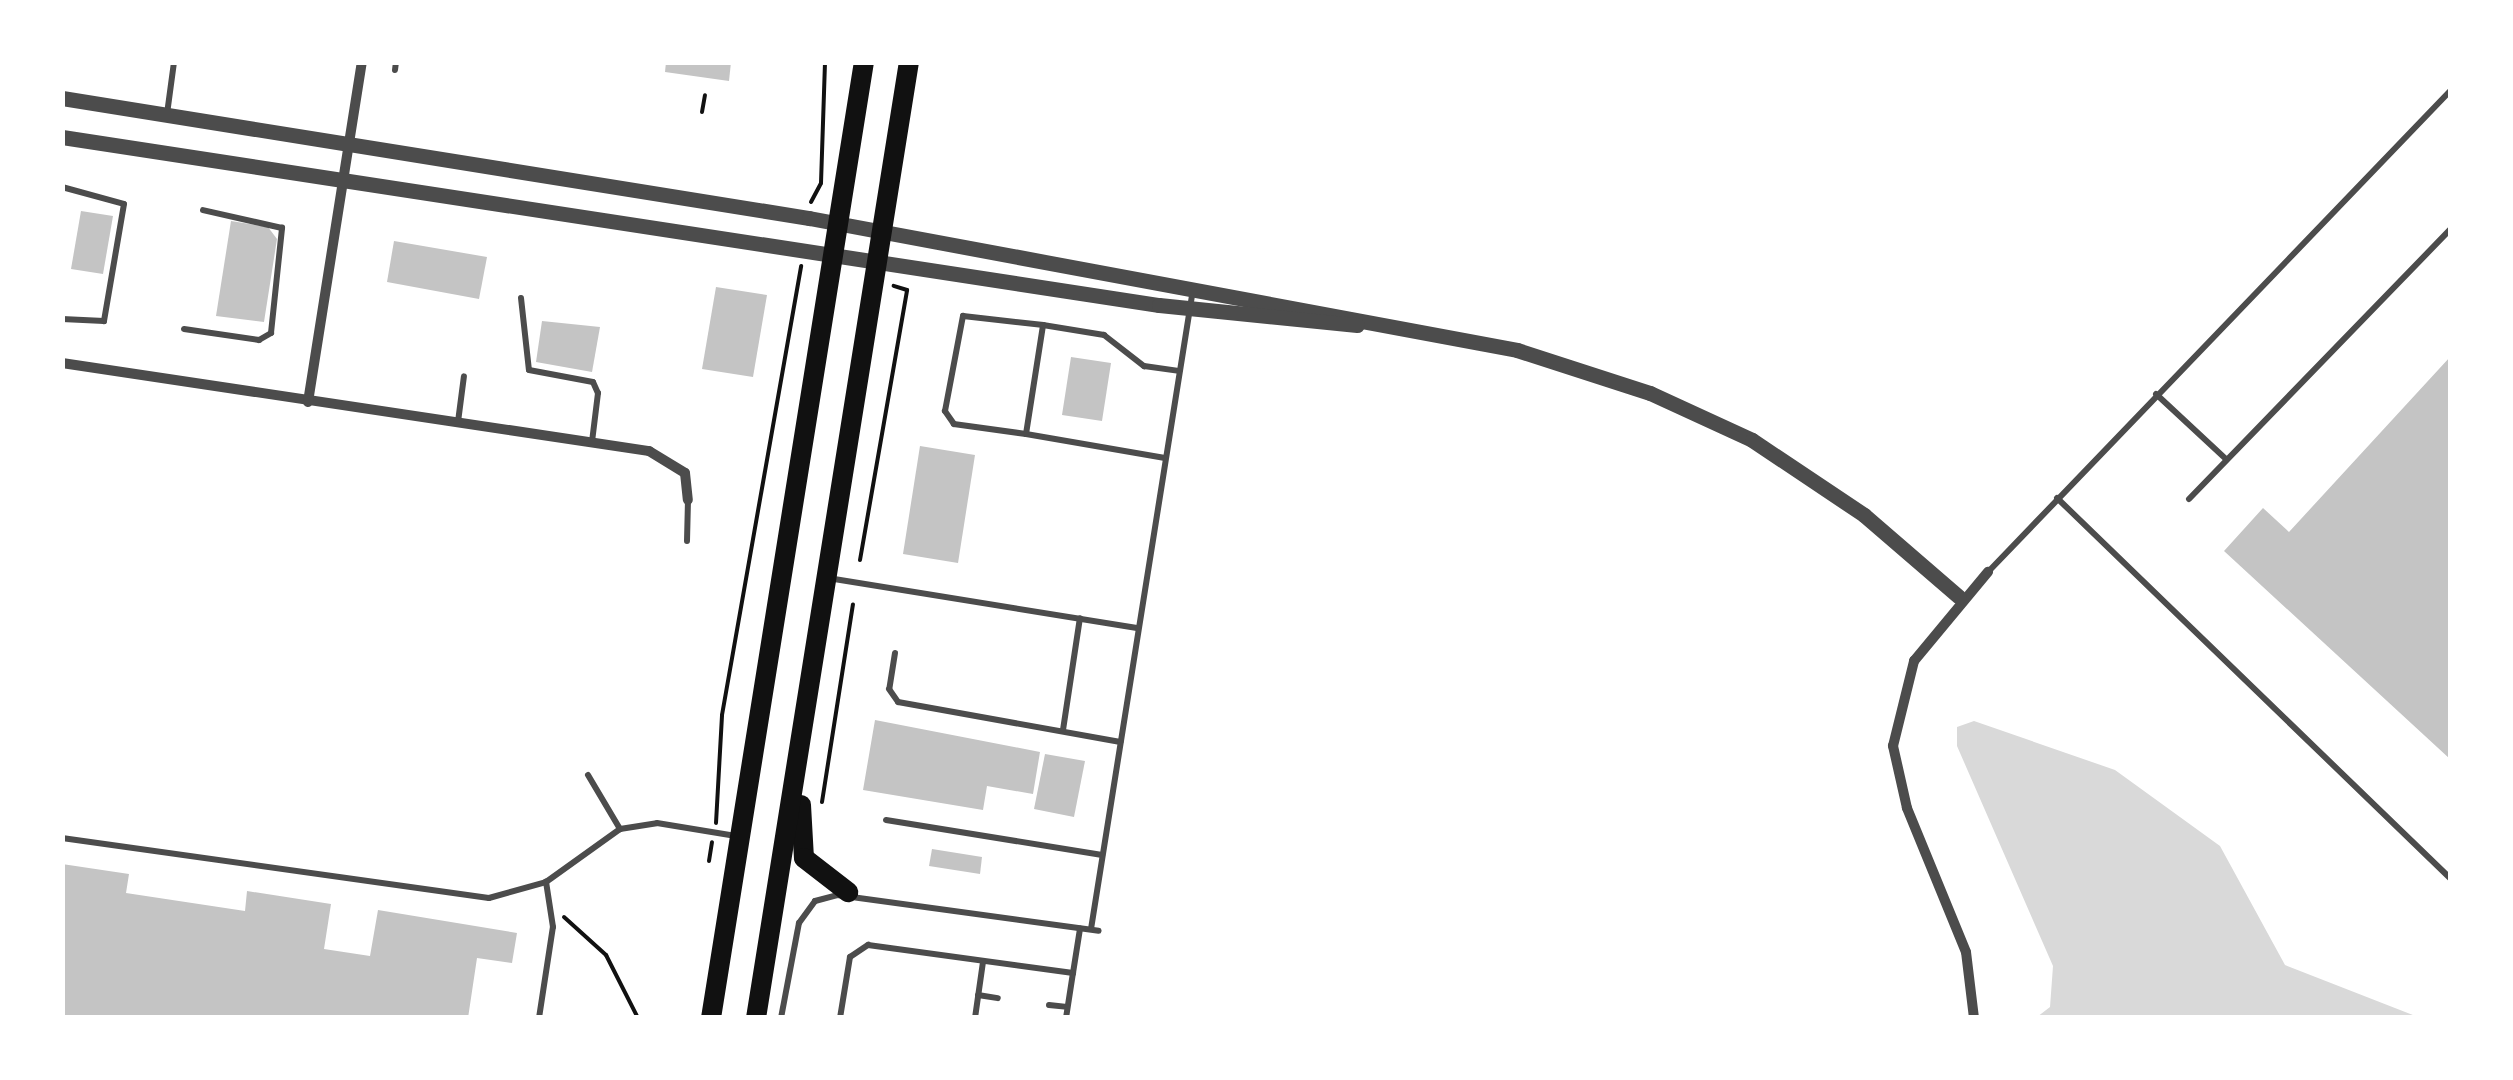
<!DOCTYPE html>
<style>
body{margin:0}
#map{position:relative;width:2513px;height:1080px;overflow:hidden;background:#fff;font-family:Lora,serif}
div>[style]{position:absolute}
.water>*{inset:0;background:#d9d9d9}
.building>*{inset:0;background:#c4c4c4}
.path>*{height:4px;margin:-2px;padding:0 2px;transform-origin:2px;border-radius:2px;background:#111}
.service>*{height:6px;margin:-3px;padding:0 3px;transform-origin:3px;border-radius:3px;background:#4c4c4c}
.minor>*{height:10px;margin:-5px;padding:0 5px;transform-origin:5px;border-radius:5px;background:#4c4c4c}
.tertiary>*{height:15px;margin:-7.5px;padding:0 7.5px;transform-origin:7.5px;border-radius:7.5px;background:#4c4c4c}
.primary>*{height:20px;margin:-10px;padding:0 10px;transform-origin:10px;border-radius:10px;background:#111}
span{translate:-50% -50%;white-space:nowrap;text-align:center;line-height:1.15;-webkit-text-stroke:10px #fff;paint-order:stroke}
.frame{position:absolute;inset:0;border:65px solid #fff;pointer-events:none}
</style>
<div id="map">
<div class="water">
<div style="clip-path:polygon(1974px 721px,2115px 770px,2220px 846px,2285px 965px,2418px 1017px,2037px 1017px,2050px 1007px,2053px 966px,1957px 746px,1957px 727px)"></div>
</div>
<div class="building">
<div style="clip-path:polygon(666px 62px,731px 62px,729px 81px,665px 72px)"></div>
<div style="clip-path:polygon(81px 211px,113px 216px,103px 274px,71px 269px)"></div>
<div style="clip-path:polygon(231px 221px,268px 227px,277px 239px,264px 322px,216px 316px)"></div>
<div style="clip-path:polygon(394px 241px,487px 257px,479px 299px,387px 282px)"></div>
<div style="clip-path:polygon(716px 287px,767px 295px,753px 377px,702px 369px)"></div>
<div style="clip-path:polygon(542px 321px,600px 327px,592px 372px,536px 362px)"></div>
<div style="clip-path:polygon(1071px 357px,1111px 363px,1102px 421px,1062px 415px)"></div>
<div style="clip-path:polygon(2450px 357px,2450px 759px,2224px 551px,2263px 508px,2289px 532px)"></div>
<div style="clip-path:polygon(920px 446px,975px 455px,958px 563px,903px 554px)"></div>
<div style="clip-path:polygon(875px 720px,1040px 752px,1033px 794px,987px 786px,983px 810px,863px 790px)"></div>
<div style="clip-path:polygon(1045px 754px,1085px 761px,1074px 817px,1034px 809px)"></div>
<div style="clip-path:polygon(932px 849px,982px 857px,980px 874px,929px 866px)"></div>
<div style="clip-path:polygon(62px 864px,129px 874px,126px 893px,245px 911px,247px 891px,331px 904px,324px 949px,370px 956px,378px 910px,517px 933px,512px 963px,477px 958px,468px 1018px,62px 1018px)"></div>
</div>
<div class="path">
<div style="left:702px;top:112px;width:17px;rotate:-80deg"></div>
<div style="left:811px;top:202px;width:21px;rotate:-62deg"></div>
<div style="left:821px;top:183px;width:121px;rotate:-88.1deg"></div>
<div style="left:860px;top:560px;width:274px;rotate:-80.1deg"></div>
<div style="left:907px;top:290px;width:14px;rotate:-163deg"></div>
<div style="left:822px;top:802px;width:200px;rotate:-81.1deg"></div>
<div style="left:716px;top:823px;width:108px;rotate:-86.8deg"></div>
<div style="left:722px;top:715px;width:456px;rotate:-80deg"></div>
<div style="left:709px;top:861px;width:19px;rotate:-81deg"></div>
<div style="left:564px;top:917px;width:57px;rotate:42.1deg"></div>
<div style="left:606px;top:955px;width:71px;rotate:63.1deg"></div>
</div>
<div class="service">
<div style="left:395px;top:70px;width:8px;rotate:-83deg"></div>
<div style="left:167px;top:114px;width:52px;rotate:-82.3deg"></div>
<div style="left:62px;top:187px;width:64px;rotate:15.3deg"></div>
<div style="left:124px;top:204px;width:119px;rotate:99.7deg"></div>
<div style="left:104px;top:321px;width:42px;rotate:-177.3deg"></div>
<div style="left:521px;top:298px;width:72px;rotate:83.7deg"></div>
<div style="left:529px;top:370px;width:65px;rotate:10.6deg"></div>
<div style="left:593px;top:382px;width:12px;rotate:66deg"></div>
<div style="left:598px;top:393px;width:49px;rotate:97deg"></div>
<div style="left:184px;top:329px;width:76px;rotate:8.3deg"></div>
<div style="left:259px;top:340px;width:14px;rotate:-30deg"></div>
<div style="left:271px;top:333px;width:106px;rotate:-84deg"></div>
<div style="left:282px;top:228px;width:81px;rotate:-167.2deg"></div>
<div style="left:2156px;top:394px;width:96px;rotate:42.9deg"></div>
<div style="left:458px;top:422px;width:46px;rotate:-82.6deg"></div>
<div style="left:1026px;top:434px;width:73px;rotate:-172.1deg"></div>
<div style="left:954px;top:424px;width:16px;rotate:-125deg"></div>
<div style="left:945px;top:411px;width:97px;rotate:-79.3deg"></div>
<div style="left:963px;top:316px;width:81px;rotate:6.4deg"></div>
<div style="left:1165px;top:458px;width:141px;rotate:-170.2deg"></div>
<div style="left:1026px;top:434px;width:110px;rotate:-81.1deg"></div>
<div style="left:1043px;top:325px;width:62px;rotate:9.3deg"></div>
<div style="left:1104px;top:335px;width:51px;rotate:37.8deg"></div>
<div style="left:1144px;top:366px;width:35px;rotate:8deg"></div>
<div style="left:2057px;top:498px;width:547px;rotate:44.04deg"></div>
<div style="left:2189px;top:499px;width:375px;rotate:-45.9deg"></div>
<div style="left:687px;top:541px;width:41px;rotate:-88.6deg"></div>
<div style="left:1988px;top:572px;width:667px;rotate:-46.15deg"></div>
<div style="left:828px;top:578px;width:313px;rotate:9.2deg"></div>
<div style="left:895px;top:653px;width:36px;rotate:99deg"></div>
<div style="left:889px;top:689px;width:16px;rotate:55deg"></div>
<div style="left:898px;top:702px;width:226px;rotate:10.2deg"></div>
<div style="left:1063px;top:730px;width:113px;rotate:-81.4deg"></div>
<div style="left:588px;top:775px;width:63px;rotate:59.3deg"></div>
<div style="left:886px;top:820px;width:219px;rotate:9.2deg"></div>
<div style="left:62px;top:838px;width:431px;rotate:8deg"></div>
<div style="left:489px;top:898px;width:59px;rotate:-15.7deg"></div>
<div style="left:546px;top:882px;width:91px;rotate:-35.6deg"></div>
<div style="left:620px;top:829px;width:37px;rotate:-9deg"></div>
<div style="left:657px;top:823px;width:80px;rotate:9.3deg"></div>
<div style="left:1091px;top:929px;width:648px;rotate:-80.94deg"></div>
<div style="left:978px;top:995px;width:20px;rotate:9deg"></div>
<div style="left:1049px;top:1005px;width:18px;rotate:6deg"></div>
<div style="left:539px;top:1018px;width:92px;rotate:-81.3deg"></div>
<div style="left:553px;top:927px;width:46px;rotate:-98.8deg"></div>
<div style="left:781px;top:1018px;width:97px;rotate:-79.3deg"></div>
<div style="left:799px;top:923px;width:27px;rotate:-54deg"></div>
<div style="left:815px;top:901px;width:23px;rotate:-15deg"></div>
<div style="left:837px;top:895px;width:264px;rotate:7.8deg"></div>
<div style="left:840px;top:1018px;width:62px;rotate:-80.7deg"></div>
<div style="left:850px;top:957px;width:22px;rotate:-34deg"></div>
<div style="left:868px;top:945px;width:207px;rotate:7.8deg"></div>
<div style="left:1073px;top:973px;width:45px;rotate:-81deg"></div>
<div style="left:975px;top:1018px;width:57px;rotate:-81.9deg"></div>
<div style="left:1066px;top:1018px;width:46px;rotate:-81.2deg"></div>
</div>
<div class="minor">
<div style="left:62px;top:363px;width:594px;rotate:8.53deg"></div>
<div style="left:649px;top:451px;width:42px;rotate:31.4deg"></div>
<div style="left:685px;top:473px;width:27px;rotate:84deg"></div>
<div style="left:308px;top:402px;width:344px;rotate:-81deg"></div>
<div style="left:1974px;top:1018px;width:66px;rotate:-96.9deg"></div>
<div style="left:1966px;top:952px;width:156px;rotate:-112.3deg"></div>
<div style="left:1907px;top:808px;width:64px;rotate:-102.7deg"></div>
<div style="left:1893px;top:746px;width:88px;rotate:-76.1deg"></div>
<div style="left:1914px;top:661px;width:116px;rotate:-50.3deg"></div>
</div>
<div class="tertiary">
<div style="left:62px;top:98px;width:757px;rotate:9.13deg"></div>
<div style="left:809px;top:218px;width:720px;rotate:10.56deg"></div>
<div style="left:1517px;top:350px;width:140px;rotate:17.9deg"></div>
<div style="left:1650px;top:393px;width:112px;rotate:24.7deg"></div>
<div style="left:1752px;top:440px;width:135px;rotate:33.8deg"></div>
<div style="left:1864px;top:515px;width:125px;rotate:40.8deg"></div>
<div style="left:62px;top:137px;width:1110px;rotate:8.71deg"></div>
<div style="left:1159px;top:305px;width:199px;rotate:5.8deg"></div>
</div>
<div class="primary">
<div style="left:801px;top:805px;width:53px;rotate:86.8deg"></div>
<div style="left:804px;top:858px;width:56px;rotate:37.7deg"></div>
<div style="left:711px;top:1018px;width:968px;rotate:-80.91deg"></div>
<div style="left:756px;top:1018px;width:968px;rotate:-80.91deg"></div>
</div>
<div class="frame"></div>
</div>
